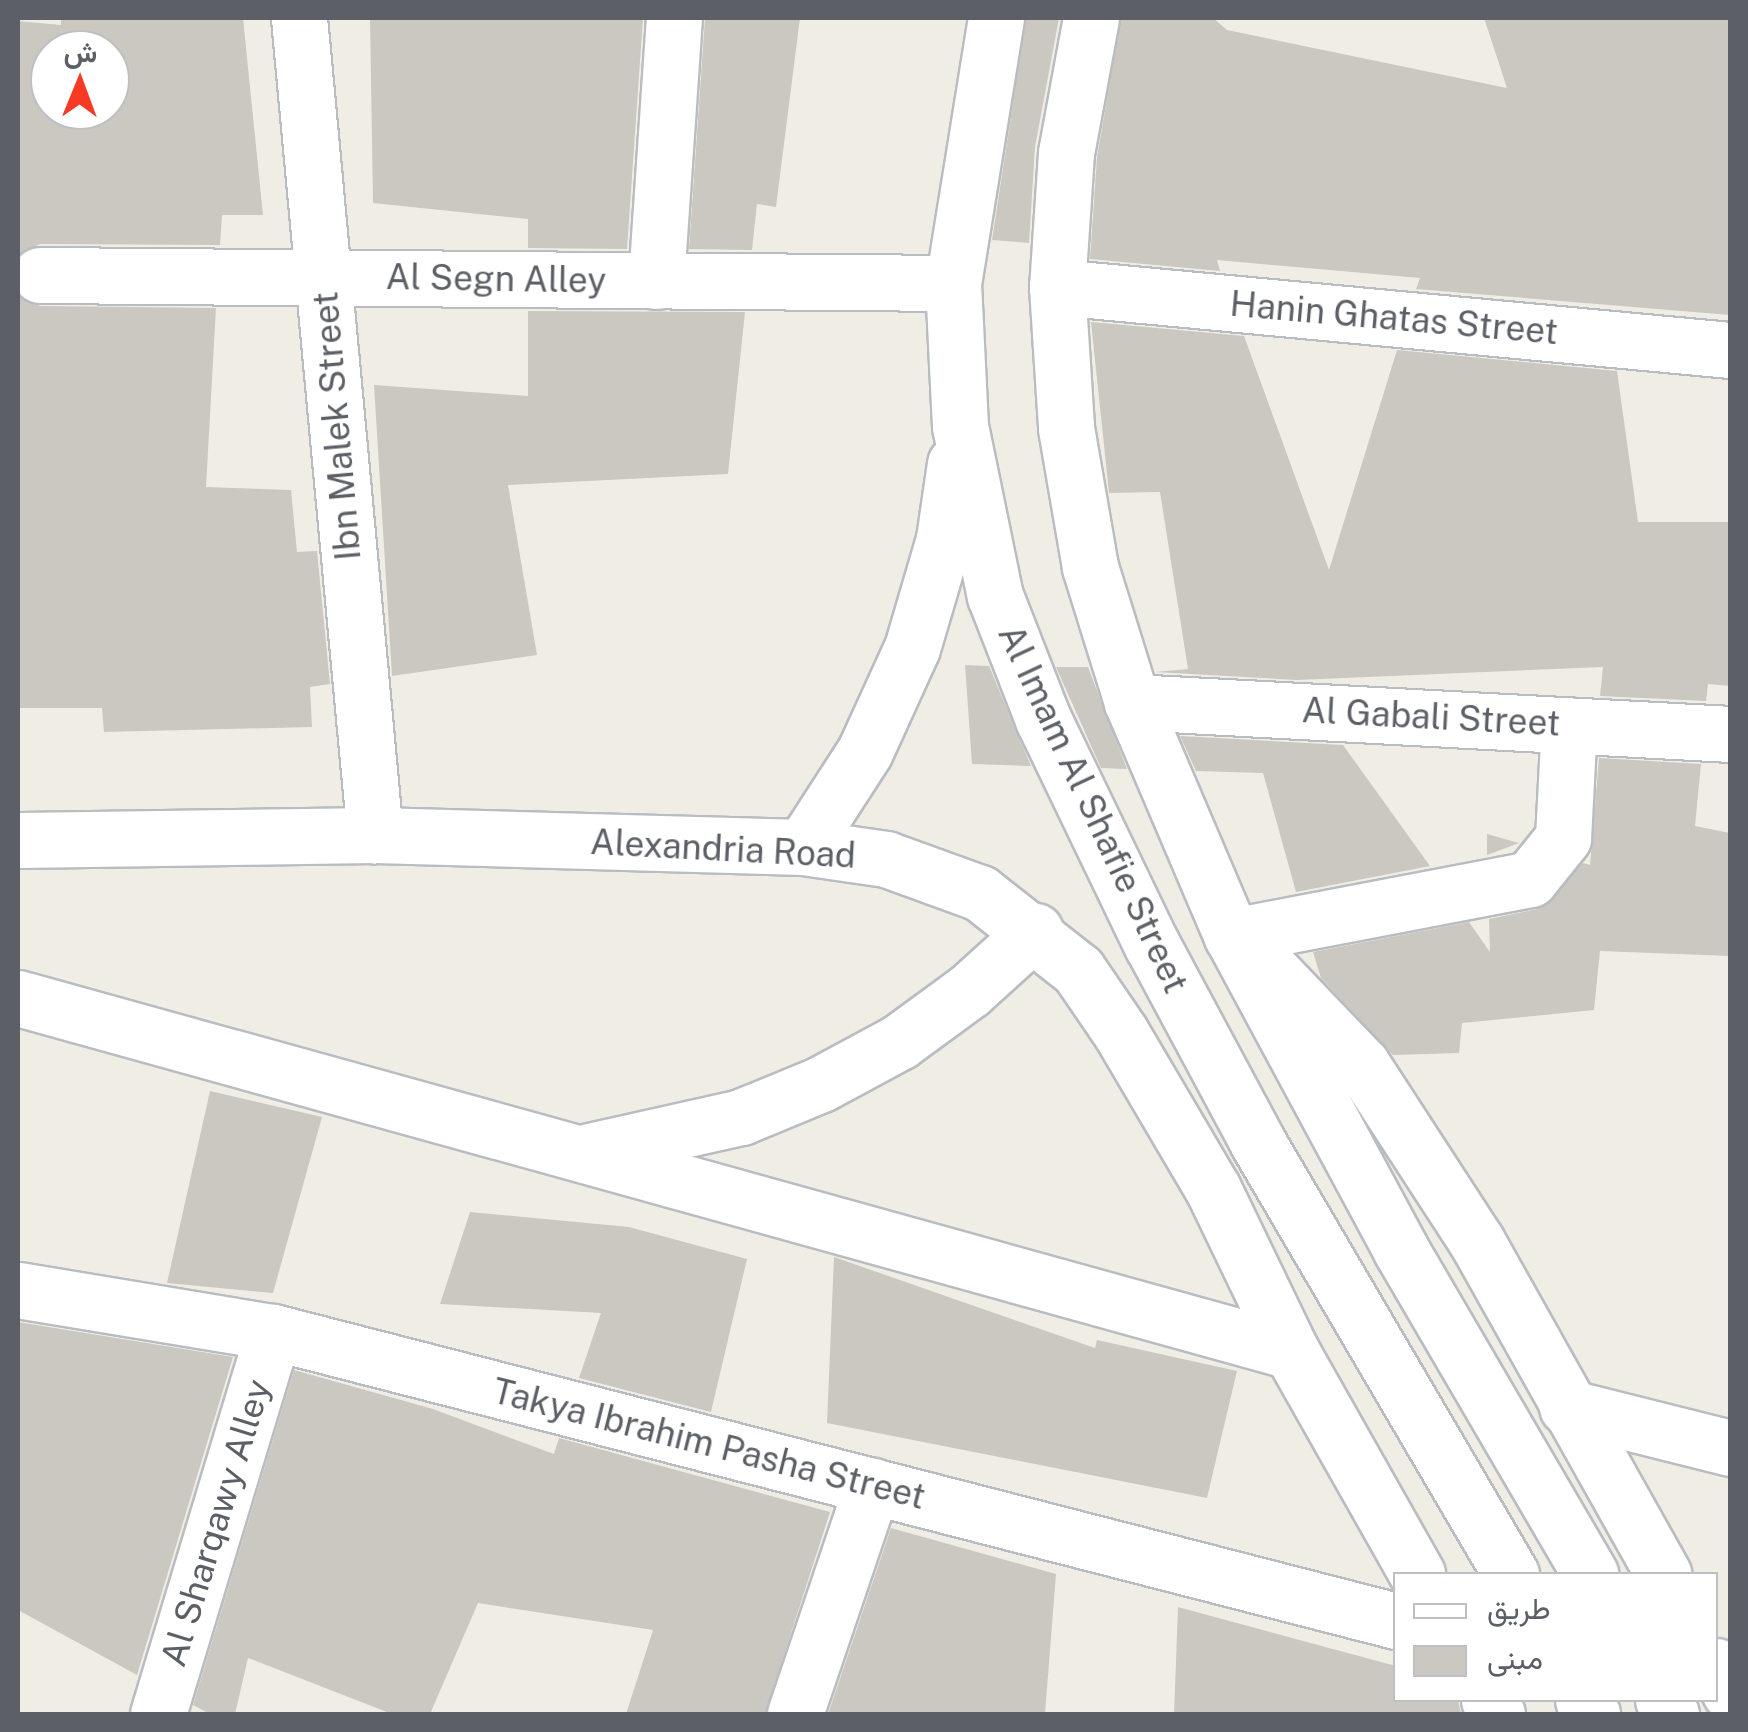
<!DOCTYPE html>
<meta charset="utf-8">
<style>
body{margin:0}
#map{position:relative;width:1748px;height:1732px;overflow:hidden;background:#f0eee4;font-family:"Public Sans",Vazirmatn,sans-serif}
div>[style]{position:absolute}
.building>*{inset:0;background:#cbc8c1}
.roads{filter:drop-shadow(2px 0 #b9bcc1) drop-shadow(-2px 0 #b9bcc1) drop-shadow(0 2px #b9bcc1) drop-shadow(0 -2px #b9bcc1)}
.minor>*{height:55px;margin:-27.5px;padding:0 27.5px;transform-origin:27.5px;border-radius:27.5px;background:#fff}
.secondary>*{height:55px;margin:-27.5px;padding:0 27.5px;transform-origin:27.5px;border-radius:27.5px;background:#fff}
span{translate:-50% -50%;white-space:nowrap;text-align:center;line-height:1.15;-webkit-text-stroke:8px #fff;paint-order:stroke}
.street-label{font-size:35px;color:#5c6066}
.frame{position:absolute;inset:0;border:20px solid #5c6066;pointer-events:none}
.legend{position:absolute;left:1393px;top:1572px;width:325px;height:130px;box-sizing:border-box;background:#fff;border:2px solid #bebfc2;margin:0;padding:12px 18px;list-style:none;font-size:30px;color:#5c6066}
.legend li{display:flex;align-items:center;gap:20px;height:50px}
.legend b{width:50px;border:2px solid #bebfc2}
.north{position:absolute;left:30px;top:30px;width:100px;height:100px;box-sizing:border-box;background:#fff;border:2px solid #bebfc2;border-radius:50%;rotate:1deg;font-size:28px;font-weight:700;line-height:40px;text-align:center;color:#5c6066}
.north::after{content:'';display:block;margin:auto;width:35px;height:45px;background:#f73a23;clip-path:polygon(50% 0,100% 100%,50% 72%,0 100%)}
</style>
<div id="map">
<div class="building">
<div style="clip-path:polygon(evenodd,61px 18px,243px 18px,263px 215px,222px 215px,220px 245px,40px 244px,18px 255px,18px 21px,61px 25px,61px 18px,50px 50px,110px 50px,110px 110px,50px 110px,50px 50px)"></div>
<div style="clip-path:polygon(370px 18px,643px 18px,627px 249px,528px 248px,528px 219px,373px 203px)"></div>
<div style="clip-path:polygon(705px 18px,800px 18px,776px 207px,757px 204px,752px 250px,689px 249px)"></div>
<div style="clip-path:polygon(1026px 18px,1059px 18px,1035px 147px,1029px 243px,992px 240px)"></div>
<div style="clip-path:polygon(1121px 18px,1213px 18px,1227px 30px,1507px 88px,1484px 18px,1730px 18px,1730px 315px,1416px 289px,1420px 278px,1217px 260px,1220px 271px,1090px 259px,1097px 157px)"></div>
<div style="clip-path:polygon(18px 295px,40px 306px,216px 308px,206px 487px,291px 490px,297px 552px,317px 551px,330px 684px,310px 687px,312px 727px,104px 732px,102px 708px,18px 708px)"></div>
<div style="clip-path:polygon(528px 311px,745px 312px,728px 474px,508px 485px,537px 655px,392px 676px,374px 385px,528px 396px)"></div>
<div style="clip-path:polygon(1091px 322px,1244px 336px,1329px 570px,1397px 350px,1617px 371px,1638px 522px,1730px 522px,1730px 686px,1708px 684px,1706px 701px,1600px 696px,1603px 667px,1297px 680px,1155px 672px,1188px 669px,1160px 492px,1109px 493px)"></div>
<div style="clip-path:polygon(965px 665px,989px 666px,1031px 766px,972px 764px)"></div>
<div style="clip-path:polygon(1056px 667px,1088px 667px,1127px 769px,1101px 768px)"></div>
<div style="clip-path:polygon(1180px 736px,1343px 745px,1430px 866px,1296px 892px,1263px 773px,1196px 771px)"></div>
<div style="clip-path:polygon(1599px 758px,1701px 764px,1695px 826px,1730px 833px,1730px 956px,1600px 951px,1594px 1010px,1462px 1023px,1459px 1053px,1393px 1055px,1321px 978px,1313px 952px,1469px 922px,1490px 952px,1489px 919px,1537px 909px,1583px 863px,1590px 865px)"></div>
<div style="clip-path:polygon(1487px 834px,1519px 843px,1487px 855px)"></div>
<div style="clip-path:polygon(210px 1091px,322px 1117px,273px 1293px,167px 1283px)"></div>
<div style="clip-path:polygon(470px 1212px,629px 1227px,747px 1259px,711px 1412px,579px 1378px,601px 1313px,440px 1304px)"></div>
<div style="clip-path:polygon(834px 1257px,1095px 1348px,1097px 1340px,1237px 1371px,1207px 1498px,827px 1423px)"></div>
<div style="clip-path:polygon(18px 1322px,233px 1357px,137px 1675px,18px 1610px)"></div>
<div style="clip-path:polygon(294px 1370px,433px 1409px,554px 1454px,559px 1438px,830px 1512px,765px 1714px,626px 1714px,653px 1630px,478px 1603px,430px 1714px,392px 1714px,248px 1658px,235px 1714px,210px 1714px,193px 1705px)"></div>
<div style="clip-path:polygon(891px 1528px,1056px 1574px,1045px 1714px,828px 1714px)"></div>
<div style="clip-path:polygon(1178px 1607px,1396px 1666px,1396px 1700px,1458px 1700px,1461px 1714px,1174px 1714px)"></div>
</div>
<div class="roads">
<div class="minor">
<div style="left:299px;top:18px;width:821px;rotate:84.69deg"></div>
<div style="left:40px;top:275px;width:913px;rotate:0.5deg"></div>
<div style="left:656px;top:281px;width:264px;rotate:-86.1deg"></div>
<div style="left:1057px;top:287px;width:676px;rotate:5.35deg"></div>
<div style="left:1132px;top:702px;width:599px;rotate:3.06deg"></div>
<div style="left:1232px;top:936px;width:303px;rotate:-10.8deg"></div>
<div style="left:1530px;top:879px;width:53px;rotate:-51.2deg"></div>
<div style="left:1563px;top:838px;width:113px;rotate:-87deg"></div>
<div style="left:18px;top:998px;width:1321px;rotate:15.5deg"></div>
<div style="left:589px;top:1151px;width:156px;rotate:-12.6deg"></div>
<div style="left:741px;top:1117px;width:87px;rotate:-22.4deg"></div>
<div style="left:821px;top:1084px;width:89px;rotate:-28.3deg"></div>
<div style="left:899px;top:1042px;width:88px;rotate:-36.2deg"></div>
<div style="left:970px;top:990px;width:88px;rotate:-42.2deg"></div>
<div style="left:18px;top:1290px;width:258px;rotate:9.4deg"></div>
<div style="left:273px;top:1332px;width:1160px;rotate:14.43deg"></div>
<div style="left:1567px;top:1407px;width:168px;rotate:14.1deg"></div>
<div style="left:158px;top:1714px;width:399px;rotate:-73.2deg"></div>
<div style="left:795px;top:1714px;width:241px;rotate:-71.3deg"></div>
</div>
<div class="secondary">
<div style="left:996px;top:18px;width:268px;rotate:99.2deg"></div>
<div style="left:953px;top:283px;width:143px;rotate:87.2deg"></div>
<div style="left:960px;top:426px;width:174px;rotate:78.4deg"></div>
<div style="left:995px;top:596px;width:132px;rotate:68.7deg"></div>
<div style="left:1043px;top:719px;width:251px;rotate:64.3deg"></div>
<div style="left:1152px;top:945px;width:225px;rotate:61.8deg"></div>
<div style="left:1258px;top:1143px;width:500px;rotate:59.6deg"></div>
<div style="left:1091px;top:18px;width:137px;rotate:100.5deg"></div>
<div style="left:1066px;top:153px;width:134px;rotate:93.8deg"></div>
<div style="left:1057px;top:287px;width:141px;rotate:86.3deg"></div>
<div style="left:1066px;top:428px;width:141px;rotate:80.2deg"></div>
<div style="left:1090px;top:567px;width:141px;rotate:72.7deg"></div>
<div style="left:1132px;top:702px;width:254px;rotate:66.9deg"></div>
<div style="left:1232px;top:936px;width:357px;rotate:61.7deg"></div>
<div style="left:1401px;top:1250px;width:375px;rotate:59.7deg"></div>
<div style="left:18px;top:840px;width:357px;rotate:-0.8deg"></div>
<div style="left:375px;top:835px;width:428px;rotate:1.6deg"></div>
<div style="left:803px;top:847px;width:84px;rotate:8.2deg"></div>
<div style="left:886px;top:859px;width:100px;rotate:19.9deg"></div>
<div style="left:980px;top:893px;width:125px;rotate:38.2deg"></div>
<div style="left:1078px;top:970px;width:76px;rotate:55.7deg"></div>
<div style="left:1121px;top:1033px;width:181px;rotate:59.5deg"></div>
<div style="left:1213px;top:1189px;width:180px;rotate:64.3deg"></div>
<div style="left:1291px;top:1351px;width:256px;rotate:60.5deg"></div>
<div style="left:803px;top:847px;width:114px;rotate:-57.1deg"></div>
<div style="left:865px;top:751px;width:113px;rotate:-65.5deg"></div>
<div style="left:912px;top:648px;width:114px;rotate:-73.6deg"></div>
<div style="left:944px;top:539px;width:76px;rotate:-81.7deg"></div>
<div style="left:1265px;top:964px;width:140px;rotate:46.2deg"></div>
<div style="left:1362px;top:1065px;width:211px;rotate:57deg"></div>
<div style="left:1477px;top:1242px;width:381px;rotate:60.7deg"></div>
<div style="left:1716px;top:1666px;width:30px;rotate:62deg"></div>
<div style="left:1489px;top:1700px;width:16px;rotate:60deg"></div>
<div style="left:1583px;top:1700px;width:17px;rotate:57deg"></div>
<div style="left:1663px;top:1700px;width:16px;rotate:60deg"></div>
</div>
</div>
<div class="street-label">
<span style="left:496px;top:279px;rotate:1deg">Al Segn Alley</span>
<span style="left:1394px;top:318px;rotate:5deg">Hanin Ghatas Street</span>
<span style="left:337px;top:426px;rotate:-95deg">Ibn Malek Street</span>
<span style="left:1431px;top:717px;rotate:3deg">Al Gabali Street</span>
<span style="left:1093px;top:809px;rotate:65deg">Al Imam Al Shafie Street</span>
<span style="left:723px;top:849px;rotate:3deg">Alexandria Road</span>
<span style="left:709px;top:1444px;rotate:14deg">Takya Ibrahim Pasha Street</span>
<span style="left:216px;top:1523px;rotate:-73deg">Al Sharqawy Alley</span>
</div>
<div class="frame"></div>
<ul class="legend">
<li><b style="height:12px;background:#fff"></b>طريق</li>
<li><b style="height:28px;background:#cbc8c1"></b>مبنى</li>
</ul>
<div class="north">ش</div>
</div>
